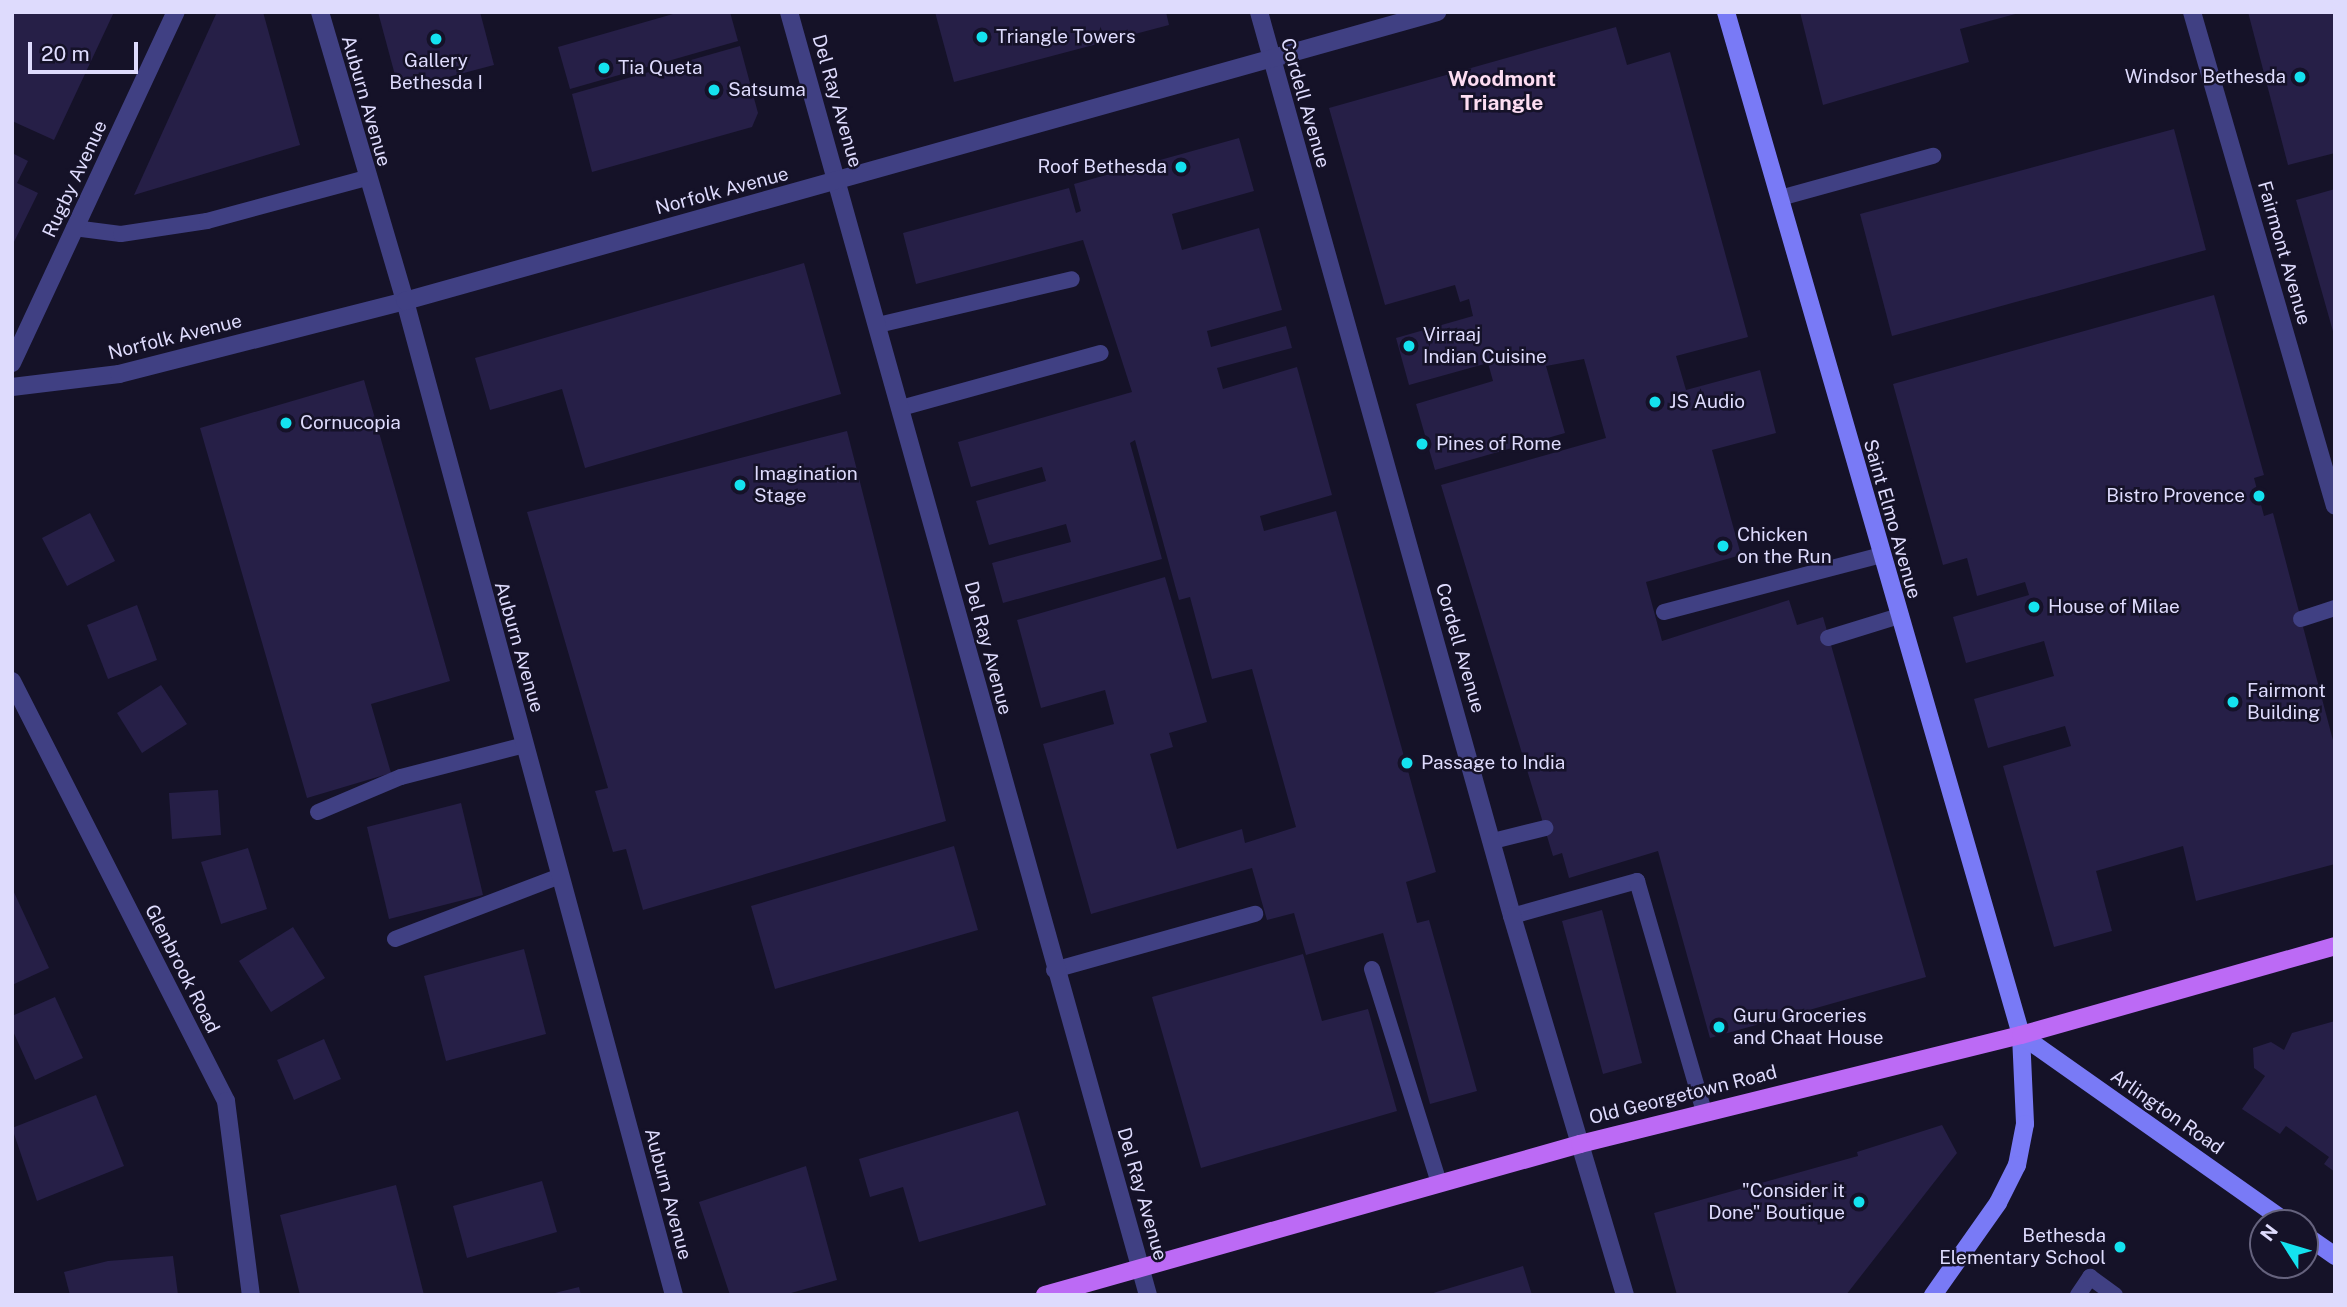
<!DOCTYPE html>
<style>
body{margin:0}
#map{position:relative;width:2347px;height:1307px;overflow:hidden;background:#151228;font-family:"Public Sans",sans-serif}
div>[style]{position:absolute}
.building>*{inset:0;background:#261f47}
.lane>*{height:16px;margin:-8px;padding:0 8px;transform-origin:8px;border-radius:8px;background:#404083}
.street>*{height:18px;margin:-9px;padding:0 9px;transform-origin:9px;border-radius:9px;background:#404083}
.secondary>*{height:18px;margin:-9px;padding:0 9px;transform-origin:9px;border-radius:9px;background:#797af6}
.primary>*{height:18px;margin:-9px;padding:0 9px;transform-origin:9px;border-radius:9px;background:#bc6af5}
.dots>*{width:19px;height:19px;translate:-50% -50%;box-sizing:border-box;border:4px solid #151228;border-radius:50%}
span{translate:-50% -50%;white-space:nowrap;text-align:center;line-height:1.15;-webkit-text-stroke:5px #151228;paint-order:stroke}
.poi-label{font-size:19px;color:#dedbfd}
.left{translate:0 -50%;text-align:left}
.right{translate:-100% -50%;text-align:right}
.street-label{font-size:19px;color:#dedbfd}
.neighbourhood-label{font-size:21px;color:#fdddf2;font-weight:700}
.frame{position:absolute;inset:0;border:14px solid #dedbfd;pointer-events:none}
.north{position:absolute;left:2249px;top:1209px;width:70px;height:70px;box-sizing:border-box;background:#151228;border:2px solid #65627d;border-radius:50%;rotate:307deg;font-size:19px;font-weight:700;line-height:28px;text-align:center;color:#dedbfd}
.north::after{content:'';display:block;margin:auto;width:24px;height:32px;background:#14e2ef;clip-path:polygon(50% 0,100% 100%,50% 72%,0 100%)}
.scale{position:absolute;left:28px;top:42px;width:110px;height:32px;box-sizing:border-box;border:4px solid #dedbfd;border-top:0;padding-left:9px;font-size:21px;line-height:24px;white-space:nowrap;color:#dedbfd;-webkit-text-stroke:5px #151228;paint-order:stroke}
</style>
<div id="map">
<div class="building">
<div style="clip-path:polygon(12px 12px,114px 12px,54px 140px,12px 121px)"></div>
<div style="clip-path:polygon(217px 12px,263px 12px,300px 145px,134px 195px)"></div>
<div style="clip-path:polygon(378px 12px,480px 12px,494px 65px,399px 90px)"></div>
<div style="clip-path:polygon(680px 12px,730px 12px,738px 41px,570px 89px,558px 47px)"></div>
<div style="clip-path:polygon(935px 12px,1166px 12px,1169px 25px,954px 82px)"></div>
<div style="clip-path:polygon(1800px 12px,2019px 12px,2019px 13px,1960px 29px,1969px 62px,1823px 105px)"></div>
<div style="clip-path:polygon(2248px 12px,2335px 12px,2335px 153px,2288px 165px)"></div>
<div style="clip-path:polygon(1616px 27px,1627px 65px,1670px 52px,1748px 337px,1676px 356px,1686px 390px,1760px 370px,1776px 433px,1712px 450px,1741px 555px,1646px 582px,1662px 641px,1789px 600px,1797px 625px,1823px 617px,1926px 977px,1710px 1038px,1658px 851px,1569px 878px,1562px 853px,1553px 856px,1441px 485px,1606px 438px,1584px 359px,1546px 366px,1565px 433px,1435px 470px,1416px 404px,1493px 381px,1488px 363px,1409px 385px,1396px 338px,1473px 316px,1469px 299px,1460px 302px,1455px 285px,1385px 305px,1329px 108px)"></div>
<div style="clip-path:polygon(740px 46px,758px 113px,752px 127px,592px 172px,572px 94px)"></div>
<div style="clip-path:polygon(2174px 129px,2206px 250px,1892px 336px,1860px 214px)"></div>
<div style="clip-path:polygon(1239px 138px,1254px 191px,1172px 214px,1182px 250px,1259px 228px,1282px 310px,1207px 331px,1211px 347px,1286px 326px,1292px 348px,1217px 368px,1223px 389px,1297px 367px,1332px 495px,1260px 516px,1264px 531px,1336px 511px,1436px 872px,1406px 882px,1417px 923px,1429px 920px,1477px 1091px,1430px 1104px,1383px 933px,1306px 955px,1294px 913px,1267px 920px,1252px 868px,1091px 914px,1043px 744px,1114px 724px,1105px 690px,1041px 708px,1017px 620px,1165px 577px,1207px 722px,1169px 733px,1173px 747px,1150px 754px,1177px 849px,1242px 829px,1245px 843px,1296px 827px,1252px 669px,1212px 679px,1190px 597px,1179px 600px,1135px 440px,1130px 443px,1162px 559px,1003px 603px,992px 563px,1071px 542px,1066px 524px,989px 545px,976px 501px,1046px 481px,1042px 467px,971px 487px,958px 442px,1132px 392px,1083px 240px,916px 284px,903px 233px,1069px 188px,1076px 213px,1081px 211px,1074px 184px)"></div>
<div style="clip-path:polygon(12px 153px,28px 161px,17px 183px,38px 193px,12px 246px)"></div>
<div style="clip-path:polygon(2335px 189px,2335px 335px,2334px 335px,2296px 200px)"></div>
<div style="clip-path:polygon(804px 263px,841px 394px,585px 468px,562px 389px,490px 410px,475px 358px)"></div>
<div style="clip-path:polygon(2214px 295px,2264px 475px,2254px 478px,2264px 516px,2273px 513px,2335px 748px,2335px 864px,2196px 901px,2183px 846px,2096px 871px,2112px 931px,2054px 947px,2003px 766px,2071px 746px,2065px 726px,1988px 748px,1974px 699px,2054px 676px,2044px 641px,1966px 663px,1953px 617px,2029px 595px,2025px 582px,1977px 596px,1967px 558px,1943px 565px,1893px 384px)"></div>
<div style="clip-path:polygon(364px 380px,450px 681px,371px 704px,391px 773px,307px 798px,200px 428px)"></div>
<div style="clip-path:polygon(847px 431px,946px 821px,643px 910px,626px 849px,613px 852px,595px 791px,608px 788px,527px 512px)"></div>
<div style="clip-path:polygon(90px 513px,115px 561px,67px 586px,42px 538px)"></div>
<div style="clip-path:polygon(137px 605px,157px 660px,108px 679px,87px 625px)"></div>
<div style="clip-path:polygon(161px 685px,187px 724px,142px 753px,117px 713px)"></div>
<div style="clip-path:polygon(218px 790px,221px 835px,172px 839px,169px 793px)"></div>
<div style="clip-path:polygon(461px 803px,483px 895px,389px 919px,367px 827px)"></div>
<div style="clip-path:polygon(954px 846px,978px 930px,775px 989px,751px 906px)"></div>
<div style="clip-path:polygon(248px 848px,267px 909px,221px 924px,201px 862px)"></div>
<div style="clip-path:polygon(12px 888px,49px 968px,12px 985px)"></div>
<div style="clip-path:polygon(1602px 910px,1642px 1063px,1603px 1074px,1562px 921px)"></div>
<div style="clip-path:polygon(293px 927px,325px 978px,271px 1012px,239px 961px)"></div>
<div style="clip-path:polygon(524px 949px,546px 1034px,446px 1061px,424px 976px)"></div>
<div style="clip-path:polygon(1303px 954px,1322px 1021px,1368px 1009px,1397px 1111px,1201px 1168px,1152px 997px)"></div>
<div style="clip-path:polygon(55px 997px,83px 1058px,35px 1080px,12px 1029px,12px 1016px)"></div>
<div style="clip-path:polygon(2335px 1021px,2335px 1172px,2324px 1164px,2329px 1157px,2286px 1126px,2280px 1134px,2242px 1109px,2265px 1076px,2254px 1068px,2253px 1048px,2271px 1042px,2284px 1050px,2292px 1033px)"></div>
<div style="clip-path:polygon(324px 1039px,341px 1079px,294px 1100px,277px 1060px)"></div>
<div style="clip-path:polygon(96px 1095px,124px 1166px,37px 1201px,12px 1128px)"></div>
<div style="clip-path:polygon(1018px 1111px,1046px 1205px,919px 1242px,903px 1187px,870px 1197px,859px 1159px)"></div>
<div style="clip-path:polygon(1942px 1125px,1957px 1153px,1846px 1295px,1677px 1295px,1654px 1213px,1858px 1156px,1857px 1152px)"></div>
<div style="clip-path:polygon(806px 1166px,837px 1280px,784px 1295px,730px 1295px,699px 1202px)"></div>
<div style="clip-path:polygon(542px 1181px,557px 1232px,467px 1258px,453px 1206px)"></div>
<div style="clip-path:polygon(396px 1185px,424px 1295px,300px 1295px,280px 1215px)"></div>
<div style="clip-path:polygon(173px 1256px,178px 1295px,70px 1295px,64px 1272px,108px 1261px)"></div>
<div style="clip-path:polygon(1523px 1266px,1532px 1295px,1430px 1295px,1430px 1294px)"></div>
<div style="clip-path:polygon(579px 1287px,581px 1295px,551px 1295px,551px 1294px)"></div>
</div>
<div class="lane">
<div style="left:1780px;top:198px;width:159px;rotate:-15.4deg"></div>
<div style="left:74px;top:228px;width:47px;rotate:7.3deg"></div>
<div style="left:121px;top:234px;width:87px;rotate:-8.6deg"></div>
<div style="left:207px;top:221px;width:165px;rotate:-15.1deg"></div>
<div style="left:878px;top:325px;width:199px;rotate:-13.3deg"></div>
<div style="left:901px;top:408px;width:207px;rotate:-15.4deg"></div>
<div style="left:1664px;top:612px;width:224px;rotate:-14.7deg"></div>
<div style="left:2301px;top:619px;width:36px;rotate:-18deg"></div>
<div style="left:1828px;top:638px;width:74px;rotate:-17.2deg"></div>
<div style="left:318px;top:812px;width:90px;rotate:-22.9deg"></div>
<div style="left:401px;top:777px;width:128px;rotate:-14.5deg"></div>
<div style="left:1493px;top:841px;width:54px;rotate:-14deg"></div>
<div style="left:1512px;top:916px;width:130px;rotate:-15.6deg"></div>
<div style="left:1637px;top:881px;width:240px;rotate:73.8deg"></div>
<div style="left:395px;top:939px;width:177px;rotate:-20.9deg"></div>
<div style="left:1372px;top:969px;width:224px;rotate:72.6deg"></div>
<div style="left:1054px;top:970px;width:209px;rotate:-15.6deg"></div>
<div style="left:2078px;top:1295px;width:22px;rotate:-56deg"></div>
<div style="left:2090px;top:1277px;width:31px;rotate:36deg"></div>
</div>
<div class="street">
<div style="left:320px;top:12px;width:301px;rotate:73.6deg"></div>
<div style="left:405px;top:301px;width:1030px;rotate:74.86deg"></div>
<div style="left:789px;top:12px;width:1332px;rotate:74.37deg"></div>
<div style="left:1259px;top:12px;width:939px;rotate:74.36deg"></div>
<div style="left:1512px;top:916px;width:395px;rotate:73.4deg"></div>
<div style="left:2192px;top:12px;width:514px;rotate:73.86deg"></div>
<div style="left:12px;top:363px;width:387px;rotate:-65deg"></div>
<div style="left:12px;top:387px;width:108px;rotate:-6.9deg"></div>
<div style="left:119px;top:374px;width:295px;rotate:-14.3deg"></div>
<div style="left:405px;top:301px;width:1072px;rotate:-15.64deg"></div>
<div style="left:12px;top:681px;width:471px;rotate:63deg"></div>
<div style="left:226px;top:1101px;width:196px;rotate:82.7deg"></div>
</div>
<div class="secondary">
<div style="left:1726px;top:12px;width:1065px;rotate:73.91deg"></div>
<div style="left:2021px;top:1035px;width:89px;rotate:87.4deg"></div>
<div style="left:2025px;top:1124px;width:42px;rotate:101deg"></div>
<div style="left:2017px;top:1165px;width:42px;rotate:116.6deg"></div>
<div style="left:1998px;top:1203px;width:113px;rotate:125.2deg"></div>
<div style="left:2021px;top:1035px;width:327px;rotate:35.2deg"></div>
<div style="left:2305px;top:1235px;width:37px;rotate:35deg"></div>
</div>
<div class="primary">
<div style="left:1045px;top:1295px;width:556px;rotate:-15.76deg"></div>
<div style="left:1580px;top:1144px;width:454px;rotate:-13.9deg"></div>
<div style="left:2021px;top:1035px;width:326px;rotate:-15.8deg"></div>
</div>
<div class="dots">
<div style="left:982px;top:37px;background:#14e2ef"></div>
<div style="left:436px;top:39px;background:#14e2ef"></div>
<div style="left:604px;top:68px;background:#14e2ef"></div>
<div style="left:2300px;top:77px;background:#14e2ef"></div>
<div style="left:714px;top:90px;background:#14e2ef"></div>
<div style="left:1181px;top:167px;background:#14e2ef"></div>
<div style="left:1409px;top:346px;background:#14e2ef"></div>
<div style="left:1655px;top:402px;background:#14e2ef"></div>
<div style="left:286px;top:423px;background:#14e2ef"></div>
<div style="left:1422px;top:444px;background:#14e2ef"></div>
<div style="left:740px;top:485px;background:#14e2ef"></div>
<div style="left:2259px;top:496px;background:#14e2ef"></div>
<div style="left:1723px;top:546px;background:#14e2ef"></div>
<div style="left:2034px;top:607px;background:#14e2ef"></div>
<div style="left:2233px;top:702px;background:#14e2ef"></div>
<div style="left:1407px;top:763px;background:#14e2ef"></div>
<div style="left:1719px;top:1027px;background:#14e2ef"></div>
<div style="left:1859px;top:1202px;background:#14e2ef"></div>
<div style="left:2120px;top:1247px;background:#14e2ef"></div>
</div>
<div class="poi-label">
<span class="left" style="left:996px;top:37px">Triangle Towers</span>
<span style="left:436px;top:72px">Gallery<br>Bethesda I</span>
<span class="left" style="left:618px;top:68px">Tia Queta</span>
<span class="right" style="left:2286px;top:77px">Windsor Bethesda</span>
<span class="left" style="left:728px;top:90px">Satsuma</span>
<span class="right" style="left:1167px;top:167px">Roof Bethesda</span>
<span class="left" style="left:1423px;top:346px">Virraaj<br>Indian Cuisine</span>
<span class="left" style="left:1669px;top:402px">JS Audio</span>
<span class="left" style="left:300px;top:423px">Cornucopia</span>
<span class="left" style="left:1436px;top:444px">Pines of Rome</span>
<span class="left" style="left:754px;top:485px">Imagination<br>Stage</span>
<span class="right" style="left:2245px;top:496px">Bistro Provence</span>
<span class="left" style="left:1737px;top:546px">Chicken<br>on the Run</span>
<span class="left" style="left:2048px;top:607px">House of Milae</span>
<span class="left" style="left:2247px;top:702px">Fairmont<br>Building</span>
<span class="left" style="left:1421px;top:763px">Passage to India</span>
<span class="left" style="left:1733px;top:1027px">Guru Groceries<br>and Chaat House</span>
<span class="right" style="left:1845px;top:1202px">"Consider it<br>Done" Boutique</span>
<span class="right" style="left:2106px;top:1247px">Bethesda<br>Elementary School</span>
</div>
<div class="street-label">
<span style="left:366px;top:101px;rotate:74deg">Auburn Avenue</span>
<span style="left:837px;top:101px;rotate:74deg">Del Ray Avenue</span>
<span style="left:1305px;top:103px;rotate:74deg">Cordell Avenue</span>
<span style="left:75px;top:179px;rotate:-65deg">Rugby Avenue</span>
<span style="left:722px;top:191px;rotate:-15deg">Norfolk Avenue</span>
<span style="left:2284px;top:253px;rotate:74deg">Fairmont Avenue</span>
<span style="left:175px;top:337px;rotate:-14deg">Norfolk Avenue</span>
<span style="left:1892px;top:519px;rotate:74deg">Saint Elmo Avenue</span>
<span style="left:519px;top:647px;rotate:74deg">Auburn Avenue</span>
<span style="left:988px;top:648px;rotate:75deg">Del Ray Avenue</span>
<span style="left:1460px;top:648px;rotate:74deg">Cordell Avenue</span>
<span style="left:182px;top:969px;rotate:63deg">Glenbrook Road</span>
<span style="left:1683px;top:1095px;rotate:-14deg">Old Georgetown Road</span>
<span style="left:2167px;top:1112px;rotate:35deg">Arlington Road</span>
<span style="left:668px;top:1194px;rotate:75deg">Auburn Avenue</span>
<span style="left:1142px;top:1194px;rotate:74deg">Del Ray Avenue</span>
</div>
<div class="neighbourhood-label">
<span style="left:1502px;top:91px">Woodmont<br>Triangle</span>
</div>
<div class="frame"></div>
<div class="north">N</div>
<div class="scale">20 m</div>
</div>
